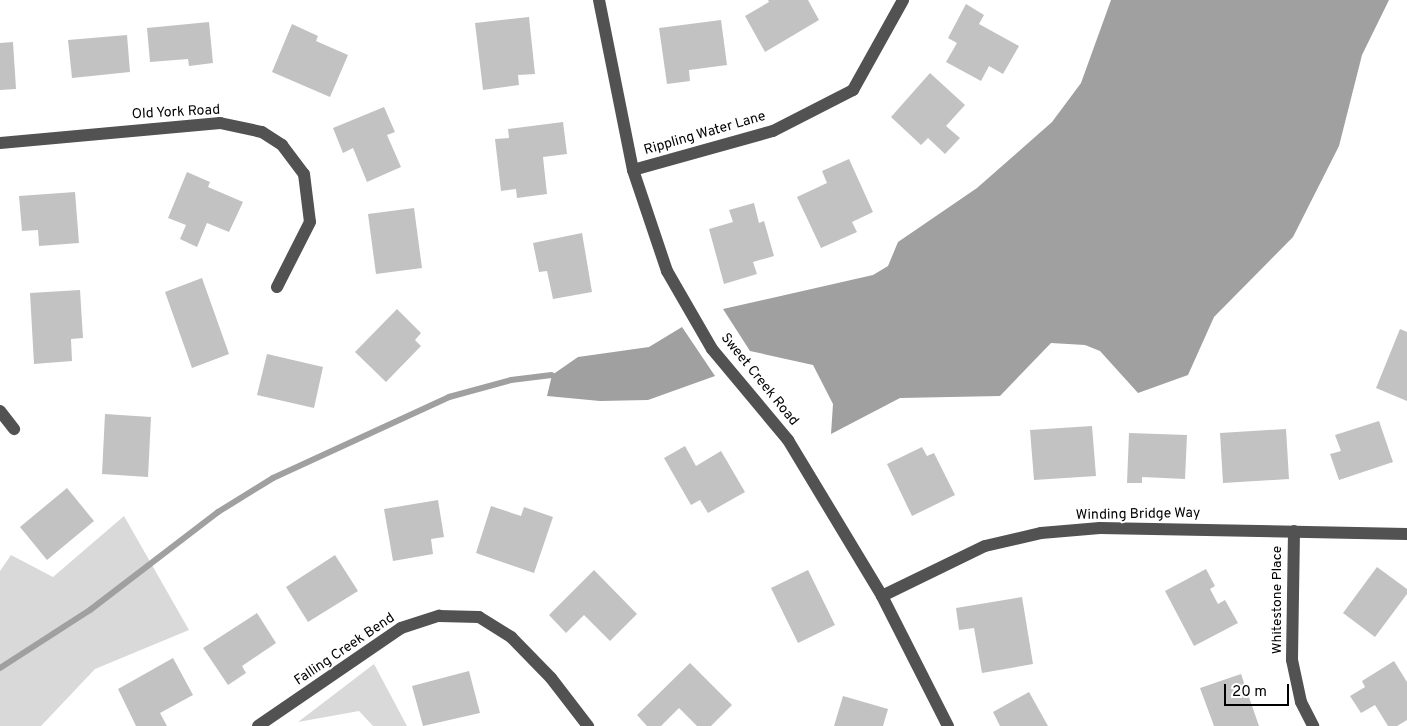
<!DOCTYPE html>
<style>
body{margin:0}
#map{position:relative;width:1407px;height:726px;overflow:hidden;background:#fff;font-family:Overpass,sans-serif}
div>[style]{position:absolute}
.green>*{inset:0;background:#d9d9d9}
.water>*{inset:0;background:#a0a0a0}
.stream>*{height:6px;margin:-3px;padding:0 3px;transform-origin:3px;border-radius:3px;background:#a0a0a0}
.building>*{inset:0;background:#c2c2c2}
.minor>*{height:12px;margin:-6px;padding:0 6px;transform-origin:6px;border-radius:6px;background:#525252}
span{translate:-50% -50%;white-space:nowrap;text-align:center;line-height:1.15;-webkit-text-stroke:4px #fff;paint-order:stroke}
.street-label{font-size:14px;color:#000}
.scale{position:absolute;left:1224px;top:684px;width:65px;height:22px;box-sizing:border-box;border:2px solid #000;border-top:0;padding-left:6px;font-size:15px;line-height:18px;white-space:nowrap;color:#000;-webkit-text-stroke:4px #fff;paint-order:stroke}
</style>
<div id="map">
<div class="green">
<div style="clip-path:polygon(124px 516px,189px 630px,95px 669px,41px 726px,0 726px,0 571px,11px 555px,53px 577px)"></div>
<div style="clip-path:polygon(374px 664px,407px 726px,373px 726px,359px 711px,298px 722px)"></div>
</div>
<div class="water">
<div style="clip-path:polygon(1111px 0,1389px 0,1362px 55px,1339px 146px,1293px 237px,1214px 317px,1188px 375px,1138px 393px,1100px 351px,1085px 345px,1051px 343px,1000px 396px,900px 398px,831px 434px,833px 404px,813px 365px,750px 351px,723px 309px,873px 275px,888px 266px,898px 242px,977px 188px,1052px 122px,1081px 83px)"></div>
<div style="clip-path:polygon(682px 327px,715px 376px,648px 400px,600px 401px,547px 396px,552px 375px,578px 357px,649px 347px)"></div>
</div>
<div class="stream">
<div style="left:0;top:668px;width:107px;rotate:-32.8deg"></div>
<div style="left:90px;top:610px;width:161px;rotate:-37.4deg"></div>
<div style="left:218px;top:512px;width:65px;rotate:-31.7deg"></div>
<div style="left:273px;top:478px;width:194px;rotate:-24.7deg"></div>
<div style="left:449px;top:397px;width:64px;rotate:-15.3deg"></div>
<div style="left:511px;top:380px;width:41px;rotate:-7deg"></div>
</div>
<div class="building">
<div style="clip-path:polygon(768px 0,808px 0,819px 20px,765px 52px,745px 16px,769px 2px)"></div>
<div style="clip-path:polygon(966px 4px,984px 15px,979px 24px,1019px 46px,1003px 74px,989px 66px,981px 81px,946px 62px,957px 43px,948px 38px)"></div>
<div style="clip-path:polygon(529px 17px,535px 74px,518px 75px,519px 85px,483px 90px,475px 23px)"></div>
<div style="clip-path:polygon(721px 20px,727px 65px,689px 70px,690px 81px,667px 84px,659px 28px)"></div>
<div style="clip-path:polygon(209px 22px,213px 63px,189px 66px,188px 59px,150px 62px,147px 28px)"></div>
<div style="clip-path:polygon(292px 24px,318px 36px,316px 41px,348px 55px,330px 97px,272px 72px)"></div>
<div style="clip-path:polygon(127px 35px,130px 72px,72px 78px,68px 40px)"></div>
<div style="clip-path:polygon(13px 42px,16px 89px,0 90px,0 43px)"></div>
<div style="clip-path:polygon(930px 73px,965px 105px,946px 126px,960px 138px,945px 154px,928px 138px,921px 145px,891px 117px)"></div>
<div style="clip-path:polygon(384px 107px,395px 132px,387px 135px,401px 167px,367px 182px,353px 148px,343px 153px,333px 128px)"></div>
<div style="clip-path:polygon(563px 122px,567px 154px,543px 157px,547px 194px,517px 198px,516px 189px,501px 191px,495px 139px,509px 138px,508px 129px)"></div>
<div style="clip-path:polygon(849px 159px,873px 212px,852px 222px,857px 232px,821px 248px,797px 197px,827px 183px,822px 171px)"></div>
<div style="clip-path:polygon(187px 172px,210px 182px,208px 187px,243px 202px,229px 232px,207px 223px,197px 247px,180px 239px,186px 225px,168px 218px)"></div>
<div style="clip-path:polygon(75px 192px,79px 243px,39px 246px,38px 230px,22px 231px,19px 196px)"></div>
<div style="clip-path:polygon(754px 203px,759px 223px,764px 221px,774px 256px,753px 262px,757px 274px,724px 284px,709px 229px,733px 222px,729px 210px)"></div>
<div style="clip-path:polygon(414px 208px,422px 268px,376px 274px,368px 214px)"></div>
<div style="clip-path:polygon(582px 233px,592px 292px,553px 299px,547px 271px,539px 272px,533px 243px)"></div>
<div style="clip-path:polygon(202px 278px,229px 354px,192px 368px,165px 292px)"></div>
<div style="clip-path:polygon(80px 290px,83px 338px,71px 339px,72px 361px,34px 364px,30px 293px)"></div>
<div style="clip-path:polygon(397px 309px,421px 333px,415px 340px,421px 346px,386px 382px,355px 352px)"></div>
<div style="clip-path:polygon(1400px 329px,1407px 332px,1407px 401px,1376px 388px)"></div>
<div style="clip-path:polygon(267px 354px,323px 367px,314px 408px,257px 395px)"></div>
<div style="clip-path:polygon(105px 414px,151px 417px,148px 477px,102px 474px)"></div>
<div style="clip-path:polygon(1379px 421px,1393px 462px,1339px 480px,1330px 454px,1341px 451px,1335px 435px)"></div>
<div style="clip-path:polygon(1092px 426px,1096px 476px,1034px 480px,1030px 430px)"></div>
<div style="clip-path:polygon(1286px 429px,1289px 479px,1223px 483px,1220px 433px)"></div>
<div style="clip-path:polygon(1129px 433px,1187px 435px,1185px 479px,1142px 477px,1142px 483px,1127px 483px)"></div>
<div style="clip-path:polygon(685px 446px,696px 466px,721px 451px,745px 492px,708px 513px,700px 500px,691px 505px,664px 458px)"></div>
<div style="clip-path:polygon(922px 447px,927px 456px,934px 453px,955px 495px,912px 516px,887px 464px)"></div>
<div style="clip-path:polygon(67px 488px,94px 521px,47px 560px,20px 527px)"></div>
<div style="clip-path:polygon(438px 500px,444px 537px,431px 539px,433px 554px,393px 561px,384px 509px)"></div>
<div style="clip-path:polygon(491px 506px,521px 516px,524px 507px,553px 517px,534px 573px,476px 553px)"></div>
<div style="clip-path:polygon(335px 555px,358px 591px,308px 622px,286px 587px)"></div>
<div style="clip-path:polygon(1377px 567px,1407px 589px,1407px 594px,1375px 637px,1343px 613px)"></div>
<div style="clip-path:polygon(1206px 569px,1215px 586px,1210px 589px,1218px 604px,1225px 600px,1238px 623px,1194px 646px,1165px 591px)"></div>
<div style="clip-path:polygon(594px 570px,637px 614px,610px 641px,584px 615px,566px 633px,549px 615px)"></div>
<div style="clip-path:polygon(808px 570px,835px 625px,798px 643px,771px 588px)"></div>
<div style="clip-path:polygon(1022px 597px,1033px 664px,982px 673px,974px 628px,959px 630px,956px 608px)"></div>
<div style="clip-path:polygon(257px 613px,276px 643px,242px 666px,246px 673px,228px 685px,203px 648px)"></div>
<div style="clip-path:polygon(173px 658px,193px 695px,160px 713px,167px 726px,136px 726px,118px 689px)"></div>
<div style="clip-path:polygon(1394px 661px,1407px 682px,1407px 720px,1397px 726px,1388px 726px,1375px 705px,1361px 713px,1350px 696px,1365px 687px,1362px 681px)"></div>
<div style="clip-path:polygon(690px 663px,732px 705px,711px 726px,697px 726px,679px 708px,661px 726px,647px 726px,637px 715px)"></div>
<div style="clip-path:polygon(469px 671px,480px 713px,423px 726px,412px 686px)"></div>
<div style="clip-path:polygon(1241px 674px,1259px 726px,1214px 726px,1200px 688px)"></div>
<div style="clip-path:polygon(1029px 692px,1048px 726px,1000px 726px,993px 712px)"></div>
<div style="clip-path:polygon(843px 696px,888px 709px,883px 726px,834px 726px)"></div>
</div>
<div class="minor">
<div style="left:599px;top:0;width:173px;rotate:78.7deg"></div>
<div style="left:633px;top:170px;width:107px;rotate:71.4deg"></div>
<div style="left:667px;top:271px;width:90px;rotate:60deg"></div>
<div style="left:712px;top:349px;width:119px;rotate:50.1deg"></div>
<div style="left:788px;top:440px;width:182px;rotate:58.9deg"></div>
<div style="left:882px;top:596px;width:146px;rotate:63.1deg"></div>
<div style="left:0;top:143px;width:221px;rotate:-5.2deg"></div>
<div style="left:220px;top:123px;width:43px;rotate:12.1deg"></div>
<div style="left:262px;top:132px;width:24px;rotate:33deg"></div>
<div style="left:282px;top:145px;width:36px;rotate:53deg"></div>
<div style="left:304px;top:174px;width:48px;rotate:82.9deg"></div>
<div style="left:310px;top:222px;width:73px;rotate:116.9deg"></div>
<div style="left:633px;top:170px;width:145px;rotate:-15.6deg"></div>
<div style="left:773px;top:131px;width:90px;rotate:-27.1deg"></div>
<div style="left:853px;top:90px;width:103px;rotate:-60.9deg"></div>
<div style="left:0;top:411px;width:23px;rotate:52deg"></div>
<div style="left:1294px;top:531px;width:129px;rotate:90.9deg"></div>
<div style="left:1292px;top:660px;width:43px;rotate:77.9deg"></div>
<div style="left:1301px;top:702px;width:27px;rotate:63deg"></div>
<div style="left:882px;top:596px;width:114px;rotate:-25.9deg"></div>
<div style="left:985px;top:546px;width:57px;rotate:-13.1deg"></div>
<div style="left:1041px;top:533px;width:59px;rotate:-4.8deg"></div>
<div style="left:1100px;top:528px;width:307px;rotate:1.1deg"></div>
<div style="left:258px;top:726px;width:173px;rotate:-34.4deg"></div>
<div style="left:401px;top:628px;width:40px;rotate:-18deg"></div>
<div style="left:439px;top:616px;width:40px;rotate:1.4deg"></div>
<div style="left:479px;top:617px;width:38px;rotate:32deg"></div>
<div style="left:511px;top:637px;width:57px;rotate:45.7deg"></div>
<div style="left:551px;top:678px;width:61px;rotate:52.4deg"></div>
</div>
<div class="street-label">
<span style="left:176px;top:113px;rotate:-3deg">Old York Road</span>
<span style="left:705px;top:134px;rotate:-16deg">Rippling Water Lane</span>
<span style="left:759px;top:380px;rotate:51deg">Sweet Creek Road</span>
<span style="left:1138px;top:515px;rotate:-1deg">Winding Bridge Way</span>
<span style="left:1278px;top:600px;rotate:-90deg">Whitestone Place</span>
<span style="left:345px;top:650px;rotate:-34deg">Falling Creek Bend</span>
</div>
<div class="scale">20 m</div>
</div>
